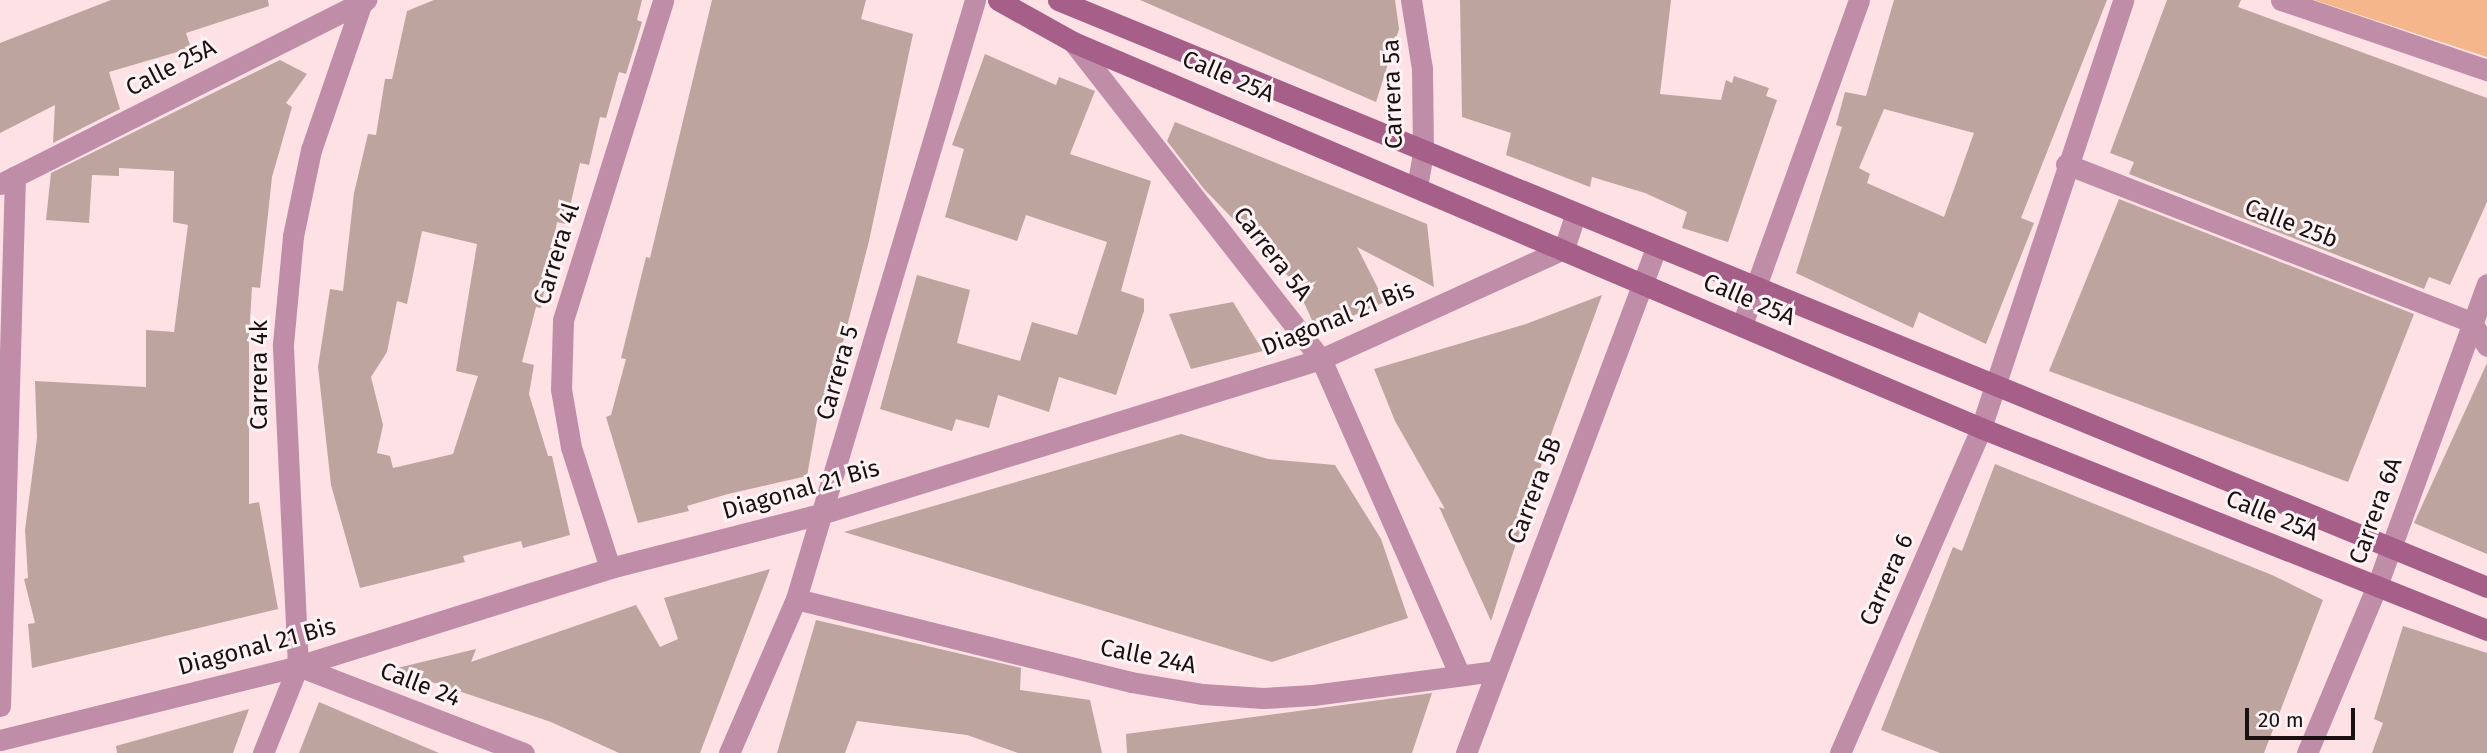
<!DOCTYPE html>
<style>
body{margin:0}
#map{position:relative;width:2487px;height:753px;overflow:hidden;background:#fde1e5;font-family:"Fira Sans",sans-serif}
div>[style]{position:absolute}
.green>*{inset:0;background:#f4b68a}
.building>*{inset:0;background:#bda49e}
.street>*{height:21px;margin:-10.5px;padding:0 10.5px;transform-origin:10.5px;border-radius:10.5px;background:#bf8da8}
.secondary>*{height:21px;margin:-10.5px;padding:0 10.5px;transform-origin:10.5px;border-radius:10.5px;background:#a65f89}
span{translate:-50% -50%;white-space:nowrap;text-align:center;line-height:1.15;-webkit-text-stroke:6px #fff3f5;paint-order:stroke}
.street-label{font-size:24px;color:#191011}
.scale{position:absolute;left:2245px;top:708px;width:110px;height:32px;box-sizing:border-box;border:4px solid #191011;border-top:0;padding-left:9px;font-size:21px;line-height:24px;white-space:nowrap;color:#191011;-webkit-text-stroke:5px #fff3f5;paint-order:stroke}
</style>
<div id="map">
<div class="green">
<div style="clip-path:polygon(2314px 0,2487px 0,2487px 57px)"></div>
</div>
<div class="building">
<div style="clip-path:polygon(111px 0,268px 0,269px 6px,186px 33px,191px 48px,109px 72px,120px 109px,53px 143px,55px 105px,0 133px,0 43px)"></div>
<div style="clip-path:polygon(evenodd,434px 0,642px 0,637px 20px,642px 22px,626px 74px,619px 72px,606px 118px,600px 117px,589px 165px,580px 163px,566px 224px,557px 222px,541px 308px,536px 307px,522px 362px,534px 365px,529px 394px,548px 456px,552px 456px,570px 535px,523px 548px,521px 541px,463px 556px,465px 562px,360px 588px,331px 485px,318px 367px,330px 289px,343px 291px,354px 193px,368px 134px,376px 135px,385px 79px,392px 79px,407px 11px,434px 0,422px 231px,477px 244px,456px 371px,478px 376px,453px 454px,393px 468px,390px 456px,377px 453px,383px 425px,371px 377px,387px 352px,397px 301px,407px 304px,422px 231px)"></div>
<div style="clip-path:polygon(712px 0,866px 0,861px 19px,913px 34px,869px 241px,827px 404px,820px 403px,807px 476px,728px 494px,687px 506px,689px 511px,638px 523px,606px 417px,611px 415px,626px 359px,621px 358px,646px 257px,650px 258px)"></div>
<div style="clip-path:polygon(1140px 0,1395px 0,1399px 29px,1376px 102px)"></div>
<div style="clip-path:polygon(1460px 0,1671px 0,1660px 94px,1721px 100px,1726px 80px,1732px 83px,1734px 76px,1769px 88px,1766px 96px,1777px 100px,1728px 242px,1682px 228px,1687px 212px,1645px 193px,1592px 177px,1590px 187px,1506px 155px,1511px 133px,1462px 117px)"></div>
<div style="clip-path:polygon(evenodd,1894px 0,2107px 0,2021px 218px,2034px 223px,1986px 344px,1919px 312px,1913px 328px,1796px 273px,1842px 127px,1836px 125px,1845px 92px,1866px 96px,1894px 0,1884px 109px,1974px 133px,1944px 217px,1867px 183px,1870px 174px,1859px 168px,1884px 109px)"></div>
<div style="clip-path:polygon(2167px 0,2241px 0,2238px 7px,2487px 98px,2487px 202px,2450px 285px,2429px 277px,2424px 289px,2129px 174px,2134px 162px,2110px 153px)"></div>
<div style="clip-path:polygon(985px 54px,1056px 85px,1059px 77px,1095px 91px,1070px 154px,1151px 181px,1121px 291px,1144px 299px,1144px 311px,1116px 395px,1059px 377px,1049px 412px,998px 395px,989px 428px,956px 419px,952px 431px,880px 409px,917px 275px,970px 290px,957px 343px,1020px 361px,1032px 322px,1077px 335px,1107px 242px,1026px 215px,1017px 241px,945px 217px,964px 149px,952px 145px)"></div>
<div style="clip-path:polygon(280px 60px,307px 74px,286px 103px,292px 107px,272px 177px,260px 288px,252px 287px,249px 337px,249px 504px,259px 502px,278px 609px,32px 668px,28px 624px,35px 623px,24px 579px,28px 578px,25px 530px,37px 438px,35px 381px,146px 387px,146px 330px,174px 332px,188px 225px,173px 222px,174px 171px,119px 168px,119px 176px,92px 175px,89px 223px,46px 220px,51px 173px)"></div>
<div style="clip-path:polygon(1175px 122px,1427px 224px,1434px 287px,1357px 247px,1385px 302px,1317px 331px,1295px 283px,1204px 189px,1167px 141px)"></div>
<div style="clip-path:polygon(2119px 199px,2414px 314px,2348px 482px,2049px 371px)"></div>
<div style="clip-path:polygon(1602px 295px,1553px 429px,1491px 621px,1439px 507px,1445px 509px,1395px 421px,1374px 369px,1526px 324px)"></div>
<div style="clip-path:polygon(1233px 302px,1263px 351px,1191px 369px,1169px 314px)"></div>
<div style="clip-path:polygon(2487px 363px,2487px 554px,2414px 523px)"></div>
<div style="clip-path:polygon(1181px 434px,1268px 459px,1335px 465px,1381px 539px,1408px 618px,1272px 662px,844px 532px)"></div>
<div style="clip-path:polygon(1995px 464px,2272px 575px,2323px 600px,2264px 753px,1940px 753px,1881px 730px,1953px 547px,1962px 551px)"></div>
<div style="clip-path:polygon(770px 569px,700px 753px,619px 753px,551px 722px,393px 669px,476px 649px,471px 662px,636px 605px,660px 647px,678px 639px,664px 598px)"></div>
<div style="clip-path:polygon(816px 620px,1021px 668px,1020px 690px,1090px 700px,1102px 753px,1018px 753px,967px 735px,857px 721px,845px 753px,777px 753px)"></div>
<div style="clip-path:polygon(2403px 626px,2487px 653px,2487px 753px,2372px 753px,2383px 723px,2374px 719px)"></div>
<div style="clip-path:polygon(1432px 693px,1412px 753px,1127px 753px,1126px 734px)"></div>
<div style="clip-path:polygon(319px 702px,439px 753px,299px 753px)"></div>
<div style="clip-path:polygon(249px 709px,233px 753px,117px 753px,116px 746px)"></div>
</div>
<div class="street">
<div style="left:1411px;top:0;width:70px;rotate:80.9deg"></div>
<div style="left:1422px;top:69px;width:84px;rotate:89.3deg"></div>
<div style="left:1423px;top:153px;width:35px;rotate:100deg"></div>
<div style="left:2281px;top:0;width:218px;rotate:18.8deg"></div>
<div style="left:1073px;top:42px;width:402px;rotate:52deg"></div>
<div style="left:1321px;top:359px;width:344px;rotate:66.3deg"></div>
<div style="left:2066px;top:164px;width:435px;rotate:21.3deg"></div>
<div style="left:2471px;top:322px;width:29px;rotate:56deg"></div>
<div style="left:0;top:184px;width:410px;rotate:-26.7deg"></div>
<div style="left:1742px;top:325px;width:345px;rotate:-70.2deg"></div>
<div style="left:610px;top:568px;width:127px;rotate:-107.9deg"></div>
<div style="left:571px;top:447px;width:59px;rotate:-99.8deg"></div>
<div style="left:561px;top:389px;width:69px;rotate:-88.3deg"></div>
<div style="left:563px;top:320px;width:335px;rotate:-72.6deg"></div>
<div style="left:796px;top:599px;width:345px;rotate:13.9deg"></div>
<div style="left:1131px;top:682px;width:73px;rotate:9.5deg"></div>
<div style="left:1203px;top:694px;width:60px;rotate:3.8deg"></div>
<div style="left:1263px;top:698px;width:50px;rotate:-3.4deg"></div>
<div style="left:1313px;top:695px;width:185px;rotate:-7.5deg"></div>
<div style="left:298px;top:666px;width:242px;rotate:21.1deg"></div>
<div style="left:0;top:706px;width:530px;rotate:-88.38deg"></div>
<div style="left:0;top:740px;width:307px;rotate:-13.9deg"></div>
<div style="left:298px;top:666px;width:327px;rotate:-17.4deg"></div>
<div style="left:610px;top:568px;width:221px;rotate:-14.4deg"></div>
<div style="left:824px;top:513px;width:520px;rotate:-17.22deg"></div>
<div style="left:1321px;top:359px;width:267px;rotate:-24.4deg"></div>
<div style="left:1564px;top:249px;width:36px;rotate:-72deg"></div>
<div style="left:263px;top:753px;width:94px;rotate:-68.1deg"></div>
<div style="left:298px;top:666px;width:322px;rotate:-92.7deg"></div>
<div style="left:283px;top:344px;width:108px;rotate:-84.7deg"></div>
<div style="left:293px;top:236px;width:88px;rotate:-78.2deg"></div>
<div style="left:311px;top:150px;width:157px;rotate:-71deg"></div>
<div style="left:729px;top:753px;width:168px;rotate:-66.5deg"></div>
<div style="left:796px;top:599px;width:625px;rotate:-73.36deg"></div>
<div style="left:1466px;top:753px;width:540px;rotate:-69.38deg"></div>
<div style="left:1840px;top:753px;width:354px;rotate:-66.5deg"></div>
<div style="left:1981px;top:428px;width:451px;rotate:-71.6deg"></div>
<div style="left:2307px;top:753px;width:181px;rotate:-67.3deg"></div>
<div style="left:2377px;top:586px;width:321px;rotate:-70deg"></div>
</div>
<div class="secondary">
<div style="left:998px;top:0;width:86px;rotate:29.2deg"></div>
<div style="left:1073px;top:42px;width:987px;rotate:23.03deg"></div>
<div style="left:1981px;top:428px;width:545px;rotate:21.76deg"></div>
<div style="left:1058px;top:0;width:1545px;rotate:22.33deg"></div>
</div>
<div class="street-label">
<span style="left:171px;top:68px;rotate:-27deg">Calle 25A</span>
<span style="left:1228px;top:77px;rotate:23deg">Calle 25A</span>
<span style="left:1393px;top:94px;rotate:-92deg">Carrera 5a</span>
<span style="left:2291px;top:224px;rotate:21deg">Calle 25b</span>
<span style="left:557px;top:254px;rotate:-73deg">Carrera 4l</span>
<span style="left:1272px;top:254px;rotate:52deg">Carrera 5A</span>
<span style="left:1749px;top:300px;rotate:23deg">Calle 25A</span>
<span style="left:1338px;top:319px;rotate:-22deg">Diagonal 21 Bis</span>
<span style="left:838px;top:373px;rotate:-74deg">Carrera 5</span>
<span style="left:260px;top:375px;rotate:-90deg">Carrera 4k</span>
<span style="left:801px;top:490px;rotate:-16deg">Diagonal 21 Bis</span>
<span style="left:1535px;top:491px;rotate:-69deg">Carrera 5B</span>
<span style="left:2376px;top:511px;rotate:-70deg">Carrera 6A</span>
<span style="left:2272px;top:516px;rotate:22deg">Calle 25A</span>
<span style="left:1887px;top:580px;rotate:-66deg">Carrera 6</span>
<span style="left:257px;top:647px;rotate:-15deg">Diagonal 21 Bis</span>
<span style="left:1148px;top:657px;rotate:11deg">Calle 24A</span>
<span style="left:420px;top:685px;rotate:21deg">Calle 24</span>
</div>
<div class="scale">20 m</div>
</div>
